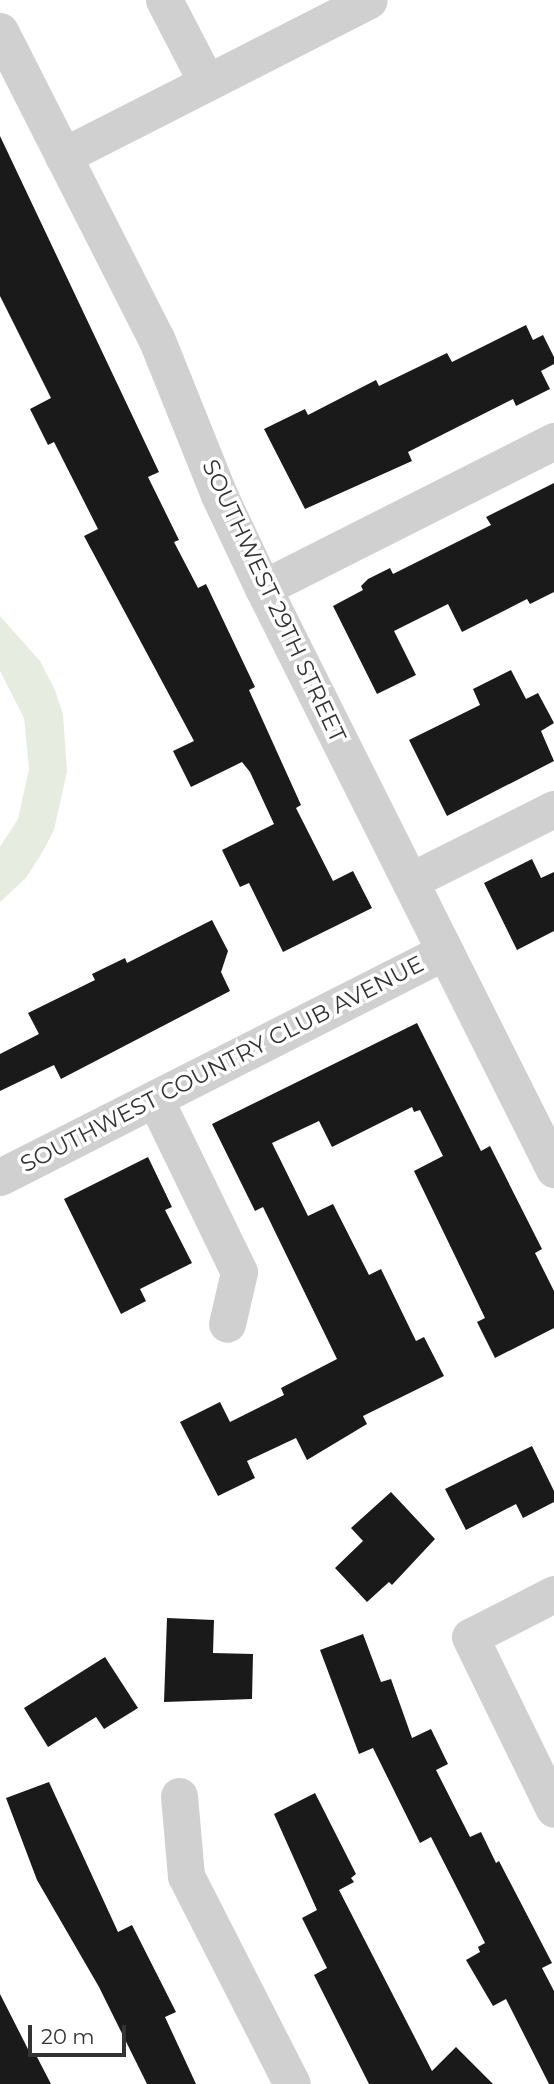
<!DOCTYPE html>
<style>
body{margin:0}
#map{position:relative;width:554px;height:2084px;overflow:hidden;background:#fff;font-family:Montserrat,sans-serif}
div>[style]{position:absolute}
.green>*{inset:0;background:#e6ecdf}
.building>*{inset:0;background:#1a1a1a}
.minor>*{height:37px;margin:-18.5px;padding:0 18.5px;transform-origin:18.5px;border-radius:18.5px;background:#d0d0d0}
span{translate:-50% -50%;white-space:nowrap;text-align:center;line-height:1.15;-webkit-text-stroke:7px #fff;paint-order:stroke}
.street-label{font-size:23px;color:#333}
.scale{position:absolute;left:28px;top:2025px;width:98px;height:32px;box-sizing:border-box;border:4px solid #333;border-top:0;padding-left:9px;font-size:21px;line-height:24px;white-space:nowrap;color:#333;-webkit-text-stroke:5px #fff;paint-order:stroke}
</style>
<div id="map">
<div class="green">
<div style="clip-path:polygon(0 616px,40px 661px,55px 690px,63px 715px,67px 772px,54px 830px,42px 853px,26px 878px,0 902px,0 847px,18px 819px,29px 769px,24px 718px,0 671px)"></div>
</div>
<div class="building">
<div style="clip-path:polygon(0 136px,159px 472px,148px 477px,179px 540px,174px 542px,198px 588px,206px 584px,255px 687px,249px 690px,301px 805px,296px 808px,333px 881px,353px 871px,372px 908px,283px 952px,249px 883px,240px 887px,222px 850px,274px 824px,250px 772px,242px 762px,191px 787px,173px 751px,194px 741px,84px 536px,98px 529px,54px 442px,48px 445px,30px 409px,51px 398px,0 296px)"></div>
<div style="clip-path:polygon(526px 325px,533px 340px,543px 335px,554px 357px,554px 364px,541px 371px,550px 389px,516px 406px,513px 399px,408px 452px,412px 461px,305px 509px,264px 429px,305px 409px,308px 415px,376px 380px,379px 386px,447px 353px,452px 362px)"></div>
<div style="clip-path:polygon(554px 483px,554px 592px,530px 604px,527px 599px,462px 632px,448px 604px,394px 631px,416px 675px,377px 694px,333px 606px,363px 590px,361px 586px,368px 579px,390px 568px,393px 574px,491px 525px,486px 517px)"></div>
<div style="clip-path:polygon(511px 670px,526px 699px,538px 693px,554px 723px,541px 731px,554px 761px,447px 816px,409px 740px,480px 705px,473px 689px)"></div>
<div style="clip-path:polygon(532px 859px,541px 878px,554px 872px,554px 931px,517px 950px,484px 883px)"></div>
<div style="clip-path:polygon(212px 920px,228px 951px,221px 972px,230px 991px,61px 1079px,54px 1065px,0 1091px,0 1054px,39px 1034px,28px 1013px,95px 980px,92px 974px,125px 958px,127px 963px)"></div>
<div style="clip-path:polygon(417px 1023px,481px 1151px,490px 1146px,542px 1249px,535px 1253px,554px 1291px,554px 1328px,495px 1358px,477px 1322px,485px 1318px,414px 1171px,443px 1156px,420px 1110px,414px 1112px,412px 1107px,332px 1147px,319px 1121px,272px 1143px,308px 1216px,333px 1204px,369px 1275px,381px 1269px,416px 1341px,424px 1337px,444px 1376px,363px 1416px,367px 1424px,307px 1460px,296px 1438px,247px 1461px,255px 1478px,218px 1496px,180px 1422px,220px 1402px,230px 1422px,284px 1395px,281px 1388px,337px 1359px,263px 1207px,255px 1211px,212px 1124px)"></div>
<div style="clip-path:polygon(148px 1157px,172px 1207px,165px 1210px,192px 1263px,140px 1289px,146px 1301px,121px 1314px,64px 1199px)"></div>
<div style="clip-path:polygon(532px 1446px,554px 1491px,554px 1502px,523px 1518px,516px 1504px,466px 1530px,445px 1489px)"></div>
<div style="clip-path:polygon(391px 1492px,435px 1539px,392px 1585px,389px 1582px,367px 1602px,335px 1568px,363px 1541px,351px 1528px)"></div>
<div style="clip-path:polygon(167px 1618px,214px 1620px,213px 1653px,253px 1654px,252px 1699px,164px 1702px)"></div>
<div style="clip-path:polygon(363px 1634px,381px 1682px,391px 1679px,412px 1738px,431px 1729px,448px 1764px,436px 1770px,470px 1837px,481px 1832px,496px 1863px,499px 1861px,552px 1963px,542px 1968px,554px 1991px,554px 2084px,549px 2084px,506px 1999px,493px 2006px,466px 1960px,480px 1952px,478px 1947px,485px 1943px,431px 1837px,420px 1843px,373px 1748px,359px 1754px,320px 1650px)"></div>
<div style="clip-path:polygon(105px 1657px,138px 1708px,104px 1729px,96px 1717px,48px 1747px,24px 1708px)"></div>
<div style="clip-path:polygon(49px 1782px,118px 1932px,132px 1925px,176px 2012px,165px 2017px,196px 2084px,147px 2084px,99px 1987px,37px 1880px,6px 1798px)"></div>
<div style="clip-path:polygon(315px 1793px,356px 1874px,351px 1878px,354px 1882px,339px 1890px,432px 2071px,456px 2047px,493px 2084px,369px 2084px,314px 1975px,327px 1968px,302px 1918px,317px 1910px,274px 1814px)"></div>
<div style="clip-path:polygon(0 1994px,32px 2057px,36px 2055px,51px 2084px,0 2084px)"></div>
</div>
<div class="minor">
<div style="left:164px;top:0;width:93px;rotate:62.6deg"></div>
<div style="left:0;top:31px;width:344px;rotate:63.1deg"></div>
<div style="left:156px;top:338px;width:169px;rotate:68.1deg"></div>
<div style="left:219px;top:495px;width:103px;rotate:64.7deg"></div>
<div style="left:263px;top:588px;width:650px;rotate:63.4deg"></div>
<div style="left:63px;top:156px;width:343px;rotate:-27deg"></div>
<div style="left:263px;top:588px;width:326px;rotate:-26.8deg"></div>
<div style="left:410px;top:881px;width:161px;rotate:-26.6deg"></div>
<div style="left:155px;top:1099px;width:192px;rotate:64.1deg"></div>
<div style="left:239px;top:1272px;width:53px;rotate:103deg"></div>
<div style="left:0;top:1177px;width:499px;rotate:-26.9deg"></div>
<div style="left:554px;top:1594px;width:94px;rotate:152.9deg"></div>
<div style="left:470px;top:1637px;width:191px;rotate:64deg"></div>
<div style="left:179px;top:1796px;width:80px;rotate:85deg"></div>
<div style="left:186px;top:1876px;width:233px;rotate:63deg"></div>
</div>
<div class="street-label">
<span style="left:274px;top:601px;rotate:65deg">SOUTHWEST 29TH STREET</span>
<span style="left:222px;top:1064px;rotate:-27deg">SOUTHWEST COUNTRY CLUB AVENUE</span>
</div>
<div class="scale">20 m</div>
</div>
